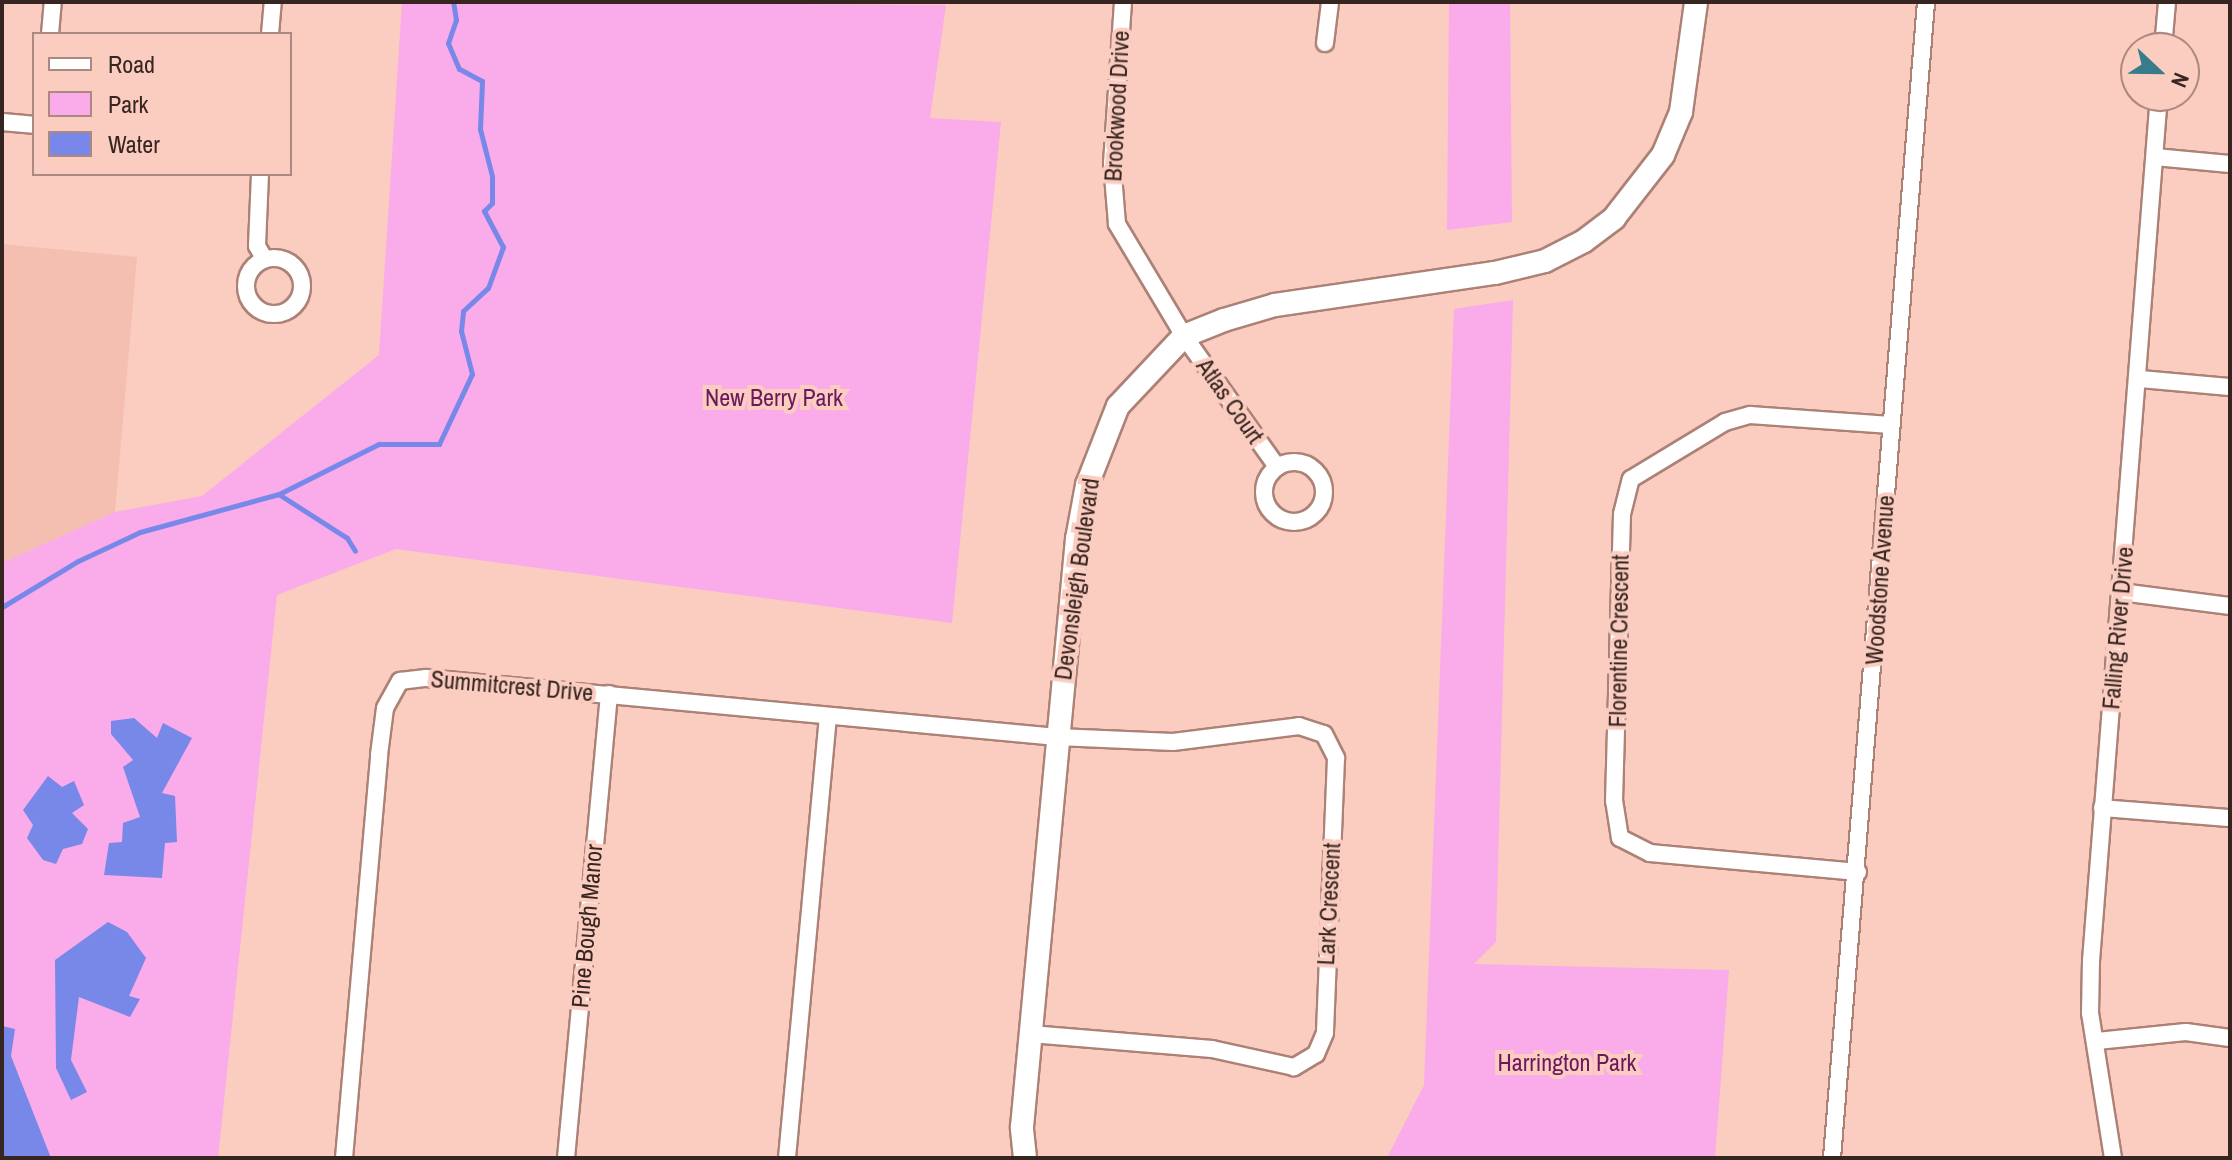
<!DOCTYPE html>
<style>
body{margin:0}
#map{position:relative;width:2232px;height:1160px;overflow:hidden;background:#fbccc0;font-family:"Archivo Narrow",sans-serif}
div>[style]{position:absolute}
.built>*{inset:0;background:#f4beb0}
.green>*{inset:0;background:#faabe9}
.water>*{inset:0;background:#7888e9}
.stream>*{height:5px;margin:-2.5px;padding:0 2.5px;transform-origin:2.5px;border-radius:2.5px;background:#7888e9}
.roads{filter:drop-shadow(2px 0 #ac8176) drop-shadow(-2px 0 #ac8176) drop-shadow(0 2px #ac8176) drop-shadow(0 -2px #ac8176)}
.minor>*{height:16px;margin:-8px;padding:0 8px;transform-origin:8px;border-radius:8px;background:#fff}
.minor>.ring{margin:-8px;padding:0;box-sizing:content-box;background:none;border:16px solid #fff;border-radius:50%}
.tertiary>*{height:22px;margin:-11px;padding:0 11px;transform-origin:11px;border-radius:11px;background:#fff}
span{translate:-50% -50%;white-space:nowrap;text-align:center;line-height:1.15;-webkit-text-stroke:8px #fbccc0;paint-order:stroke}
.street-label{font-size:24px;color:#362520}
.park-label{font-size:24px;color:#6b195f}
.frame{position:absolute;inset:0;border:4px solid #362520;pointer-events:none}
.legend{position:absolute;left:32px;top:32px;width:260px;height:144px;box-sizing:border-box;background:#fbccc0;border:2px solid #ac8980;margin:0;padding:10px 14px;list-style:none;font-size:24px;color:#362520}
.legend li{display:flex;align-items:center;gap:16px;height:40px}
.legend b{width:40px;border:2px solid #ac8980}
.north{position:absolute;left:2120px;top:32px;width:80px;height:80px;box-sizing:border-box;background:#fbccc0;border:2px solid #ac8980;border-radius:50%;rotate:112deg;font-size:22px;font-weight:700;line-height:32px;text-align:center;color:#362520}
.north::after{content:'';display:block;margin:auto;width:28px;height:36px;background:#387c8c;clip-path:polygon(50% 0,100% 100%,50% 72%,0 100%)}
</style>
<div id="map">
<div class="built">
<div style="clip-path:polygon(2px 244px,137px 257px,115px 512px,2px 563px)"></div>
</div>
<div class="green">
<div style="clip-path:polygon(402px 2px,946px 5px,930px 118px,1001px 122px,952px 623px,396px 549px,277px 595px,218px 1158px,2px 1158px,2px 563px,115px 512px,202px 496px,379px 355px)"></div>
<div style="clip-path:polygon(1449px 2px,1510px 2px,1512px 222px,1447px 230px)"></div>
<div style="clip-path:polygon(1513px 300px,1496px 942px,1474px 964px,1729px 970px,1715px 1158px,1387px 1158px,1424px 1085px,1454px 309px)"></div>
</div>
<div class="water">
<div style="clip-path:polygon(134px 718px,157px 738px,163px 723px,192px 738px,162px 793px,175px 796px,177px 842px,165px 843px,162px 878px,104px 875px,109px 843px,122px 842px,123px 823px,140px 817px,123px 767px,133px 760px,111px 734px,111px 721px)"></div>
<div style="clip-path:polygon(48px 776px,62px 787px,74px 781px,84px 805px,72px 813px,88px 829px,82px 844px,63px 849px,56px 864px,43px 860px,27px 838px,33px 825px,23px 810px)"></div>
<div style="clip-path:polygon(108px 922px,127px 932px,146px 958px,129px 996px,140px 999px,130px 1017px,79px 997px,71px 1060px,87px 1092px,71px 1100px,56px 1068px,55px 960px)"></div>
<div style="clip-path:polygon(2px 1026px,15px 1029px,11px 1056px,51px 1158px,2px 1158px)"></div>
</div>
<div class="stream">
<div style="left:280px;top:495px;width:80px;rotate:32.7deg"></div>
<div style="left:347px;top:538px;width:15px;rotate:58deg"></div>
<div style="left:2px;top:607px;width:89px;rotate:-31.2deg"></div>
<div style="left:78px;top:561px;width:68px;rotate:-25.1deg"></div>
<div style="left:140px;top:532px;width:144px;rotate:-15.3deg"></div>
<div style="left:279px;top:494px;width:112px;rotate:-26.6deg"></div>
<div style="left:379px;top:444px;width:60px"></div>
<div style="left:439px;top:444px;width:77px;rotate:-64.8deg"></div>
<div style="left:472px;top:374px;width:44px;rotate:-104.3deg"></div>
<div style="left:461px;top:331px;width:20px;rotate:-84deg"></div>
<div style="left:463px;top:311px;width:34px;rotate:-43deg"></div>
<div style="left:488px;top:288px;width:44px;rotate:-69.9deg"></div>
<div style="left:503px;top:247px;width:41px;rotate:-117.8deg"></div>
<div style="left:484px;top:211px;width:11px;rotate:-45deg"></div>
<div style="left:492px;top:203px;width:27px;rotate:-90deg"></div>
<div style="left:492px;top:176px;width:49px;rotate:-104.3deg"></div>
<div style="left:480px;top:129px;width:48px;rotate:-87.6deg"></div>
<div style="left:482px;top:81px;width:26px;rotate:-152deg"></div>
<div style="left:459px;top:69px;width:28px;rotate:-113deg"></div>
<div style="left:448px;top:43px;width:24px;rotate:-71deg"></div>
<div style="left:456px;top:20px;width:18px;rotate:-99deg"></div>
</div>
<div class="roads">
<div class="minor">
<div style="left:1123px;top:2px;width:161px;rotate:93.9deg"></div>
<div style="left:1112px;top:163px;width:61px;rotate:85.3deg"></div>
<div style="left:1117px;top:224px;width:131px;rotate:59.1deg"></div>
<div style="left:1184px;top:336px;width:161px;rotate:54.6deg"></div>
<div style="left:50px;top:34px;width:32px;rotate:-85deg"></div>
<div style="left:270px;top:34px;width:32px;rotate:-85deg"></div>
<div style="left:1325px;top:43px;width:41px;rotate:-83deg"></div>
<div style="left:2163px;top:48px;width:46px;rotate:-85deg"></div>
<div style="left:2px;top:122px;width:32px;rotate:5deg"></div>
<div style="left:2155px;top:157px;width:75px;rotate:5.3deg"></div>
<div style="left:260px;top:174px;width:72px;rotate:92.4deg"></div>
<div style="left:257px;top:246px;width:14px;rotate:60deg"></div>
<div class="ring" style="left:246px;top:258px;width:40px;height:40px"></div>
<div style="left:2140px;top:379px;width:90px;rotate:5.1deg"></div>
<div class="ring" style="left:1264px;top:462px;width:44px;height:44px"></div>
<div style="left:2121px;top:592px;width:110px;rotate:7.3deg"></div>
<div style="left:2102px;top:808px;width:128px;rotate:4.5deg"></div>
<div style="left:1858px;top:872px;width:209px;rotate:-174.8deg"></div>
<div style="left:1650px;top:853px;width:34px;rotate:-153deg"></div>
<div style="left:1620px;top:838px;width:37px;rotate:-99deg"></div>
<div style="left:1614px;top:801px;width:287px;rotate:-88.4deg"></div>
<div style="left:1622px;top:514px;width:36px;rotate:-76deg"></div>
<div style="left:1631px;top:479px;width:110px;rotate:-31.2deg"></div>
<div style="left:1725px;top:422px;width:26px;rotate:-16deg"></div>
<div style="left:1750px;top:415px;width:141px;rotate:4.1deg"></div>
<div style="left:2097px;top:1041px;width:89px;rotate:-5.8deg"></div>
<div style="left:2186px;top:1032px;width:44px;rotate:7.8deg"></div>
<div style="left:344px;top:1158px;width:405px;rotate:-85deg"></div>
<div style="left:379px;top:755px;width:47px;rotate:-82.7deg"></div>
<div style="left:385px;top:708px;width:31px;rotate:-61deg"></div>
<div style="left:400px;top:681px;width:26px;rotate:-7deg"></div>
<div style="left:426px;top:678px;width:634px;rotate:5.34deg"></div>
<div style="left:1057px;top:737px;width:116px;rotate:2.5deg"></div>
<div style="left:1173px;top:742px;width:127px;rotate:-7.2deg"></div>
<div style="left:1299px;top:726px;width:26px;rotate:18deg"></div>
<div style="left:1324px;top:734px;width:27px;rotate:63deg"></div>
<div style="left:1336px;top:758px;width:275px;rotate:92.3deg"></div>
<div style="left:1325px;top:1033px;width:23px;rotate:113deg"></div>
<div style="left:1316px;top:1054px;width:26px;rotate:149deg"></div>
<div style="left:1294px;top:1067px;width:84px;rotate:-167.6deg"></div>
<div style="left:1212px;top:1049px;width:182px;rotate:-175.3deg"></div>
<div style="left:566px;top:1158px;width:466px;rotate:-84.7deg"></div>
<div style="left:787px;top:1158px;width:442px;rotate:-84.7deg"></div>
<div style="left:1832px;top:1158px;width:1160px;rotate:-85.35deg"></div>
<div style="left:2113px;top:1158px;width:147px;rotate:-99deg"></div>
<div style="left:2090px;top:1013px;width:52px;rotate:-88.9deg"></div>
<div style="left:2091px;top:961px;width:868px;rotate:-85.51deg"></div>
</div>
<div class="tertiary">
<div style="left:1025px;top:1158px;width:31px;rotate:-96deg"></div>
<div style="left:1022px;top:1127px;width:591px;rotate:-84.66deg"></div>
<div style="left:1077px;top:539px;width:55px;rotate:-79.5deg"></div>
<div style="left:1087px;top:485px;width:85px;rotate:-68.6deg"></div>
<div style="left:1118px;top:406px;width:96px;rotate:-46.7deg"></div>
<div style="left:1184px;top:336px;width:43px;rotate:-21.8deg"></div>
<div style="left:1224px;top:320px;width:53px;rotate:-16.4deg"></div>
<div style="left:1275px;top:305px;width:222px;rotate:-8.3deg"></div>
<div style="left:1495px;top:273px;width:51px;rotate:-13.5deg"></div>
<div style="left:1545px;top:261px;width:44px;rotate:-27.1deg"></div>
<div style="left:1584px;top:241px;width:38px;rotate:-37deg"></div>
<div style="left:1614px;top:218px;width:80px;rotate:-52.1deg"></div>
<div style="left:1663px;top:155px;width:47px;rotate:-67.3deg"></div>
<div style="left:1681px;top:112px;width:111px;rotate:-82.2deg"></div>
</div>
</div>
<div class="street-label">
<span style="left:1117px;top:106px;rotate:-87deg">Brookwood Drive</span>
<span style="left:1230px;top:401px;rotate:55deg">Atlas Court</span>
<span style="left:1077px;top:579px;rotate:-82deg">Devonsleigh Boulevard</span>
<span style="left:1880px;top:580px;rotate:-86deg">Woodstone Avenue</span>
<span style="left:2118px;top:628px;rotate:-85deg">Falling River Drive</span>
<span style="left:1619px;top:641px;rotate:-89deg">Florentine Crescent</span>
<span style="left:512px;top:686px;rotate:5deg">Summitcrest Drive</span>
<span style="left:1329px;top:904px;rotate:-87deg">Lark Crescent</span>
<span style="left:587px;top:926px;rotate:-85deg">Pine Bough Manor</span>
</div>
<div class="park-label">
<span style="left:774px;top:398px">New Berry Park</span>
<span style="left:1567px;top:1063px">Harrington Park</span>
</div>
<div class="frame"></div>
<ul class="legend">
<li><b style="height:10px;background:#fff"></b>Road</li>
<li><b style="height:22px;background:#faabe9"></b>Park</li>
<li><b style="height:22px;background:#7888e9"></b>Water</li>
</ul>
<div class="north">N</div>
</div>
